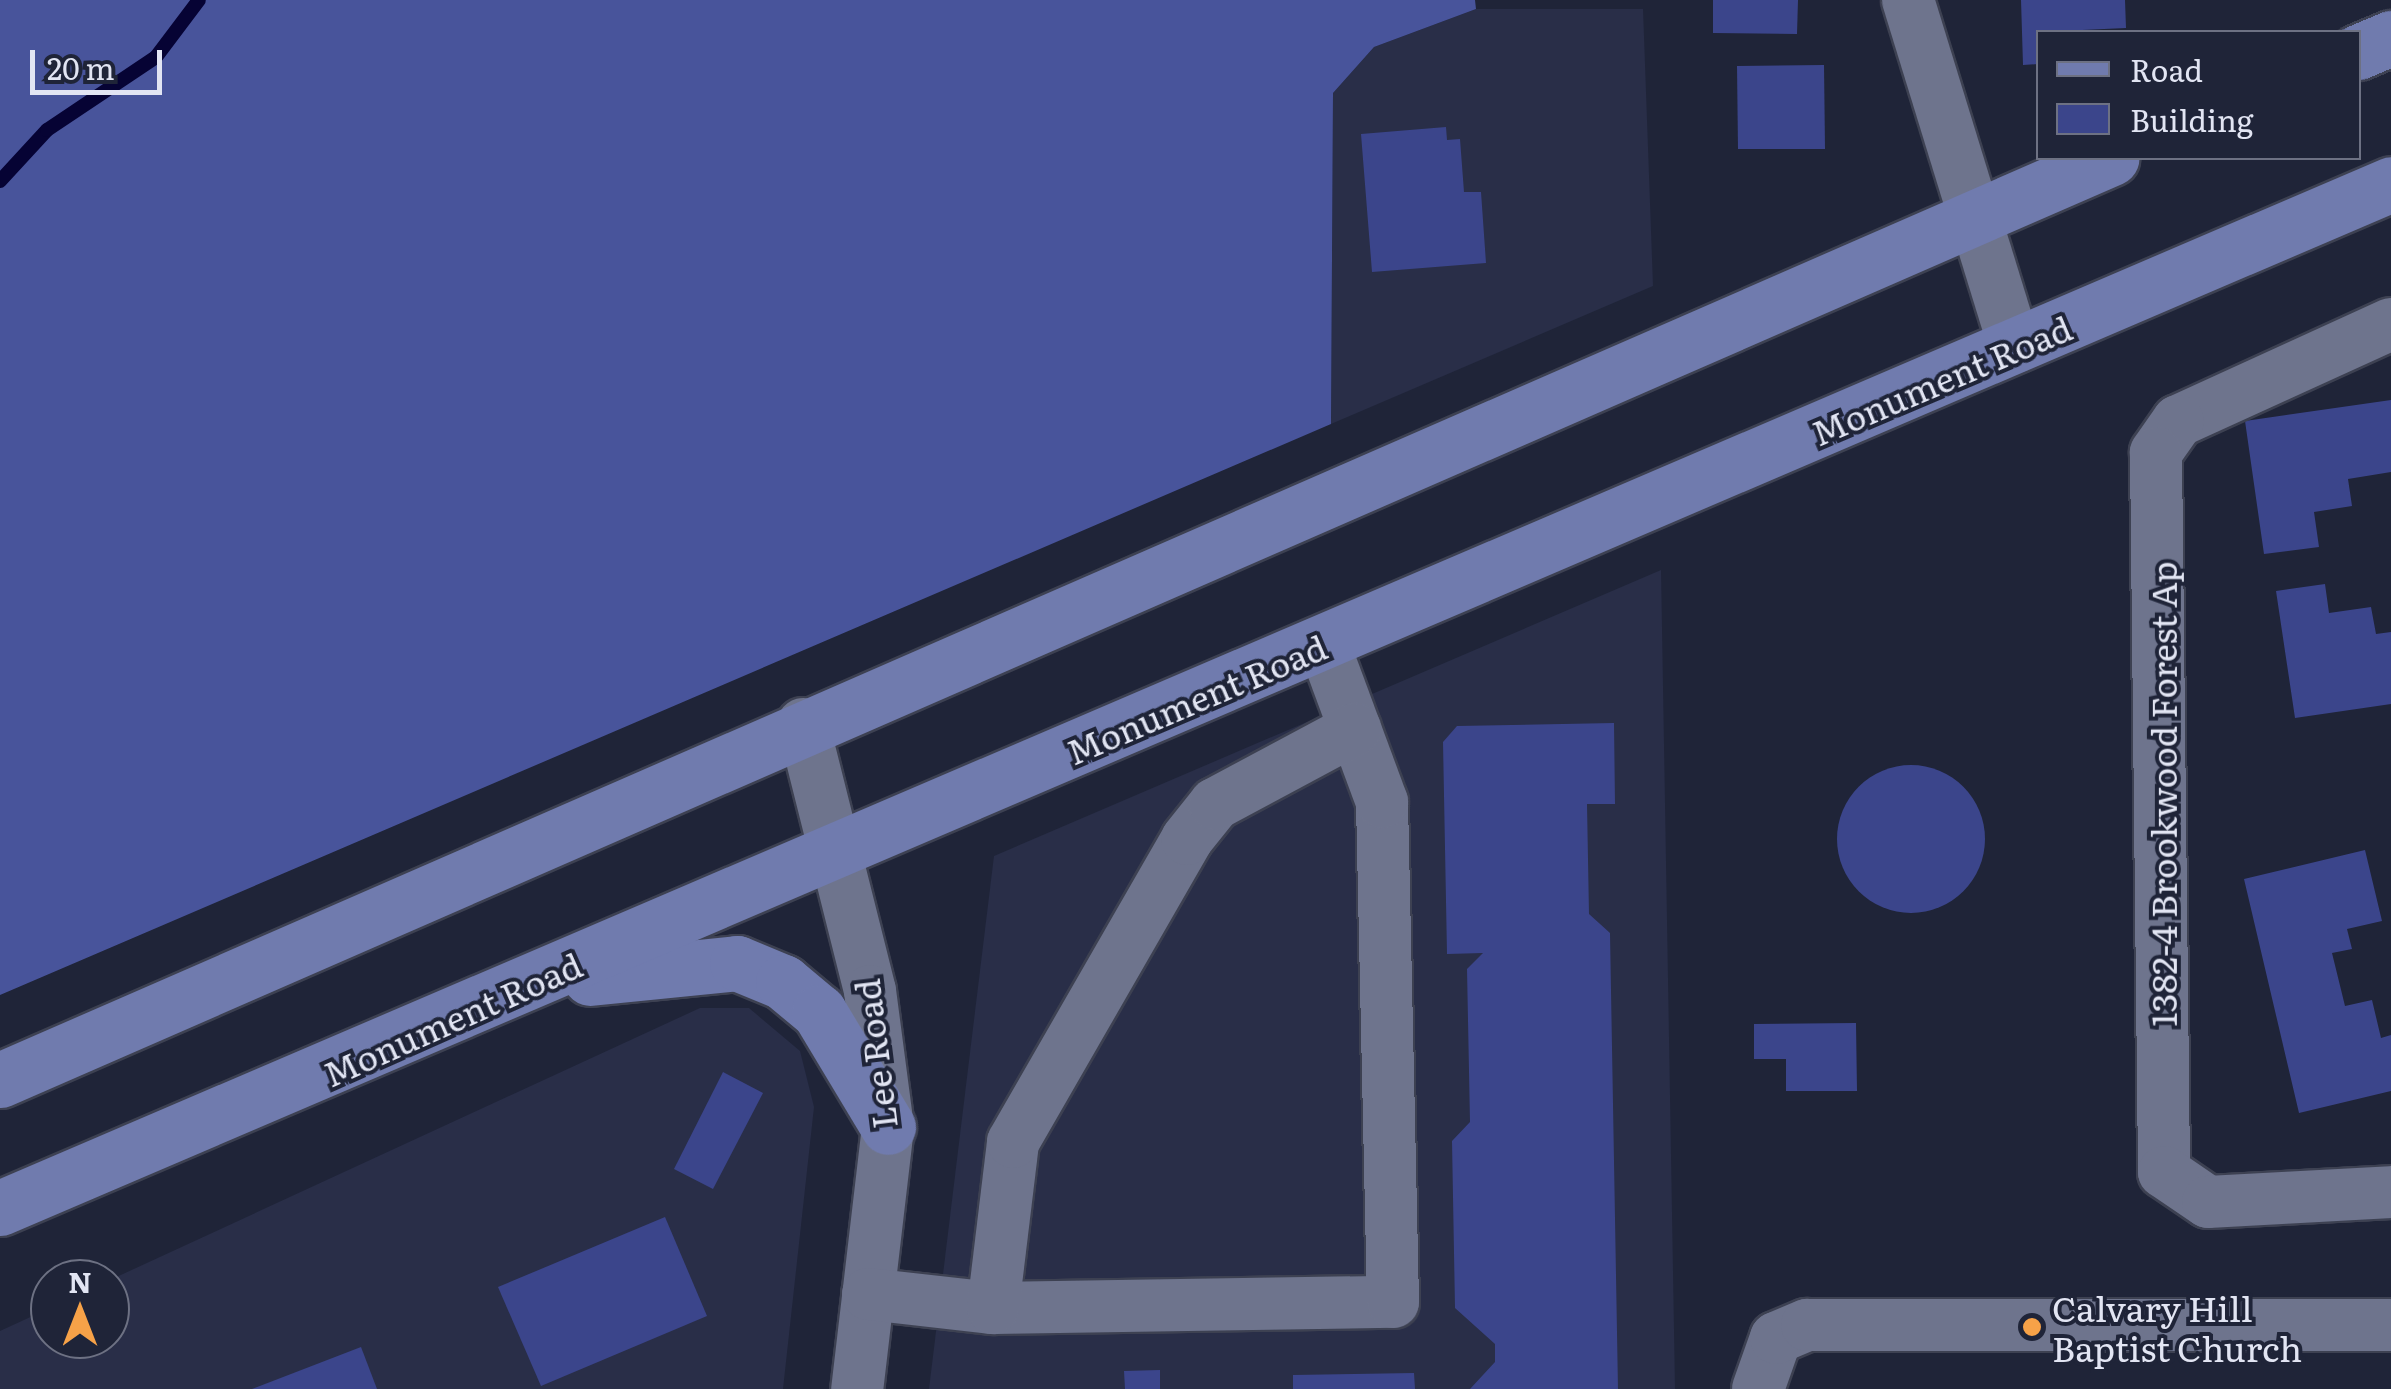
<!DOCTYPE html>
<style>
body{margin:0}
#map{position:relative;width:2391px;height:1389px;overflow:hidden;background:#1f2438;font-family:Literata,serif}
div>[style]{position:absolute}
.built>*{inset:0;background:#292e48}
.forest>*{inset:0;background:#48549b}
.stream>*{height:14px;margin:-7px;padding:0 7px;transform-origin:7px;border-radius:7px;background:#060334}
.building>*{inset:0;background:#3b458b}
.round{border-radius:50%}
.roads{filter:drop-shadow(2px 0 #3d4152) drop-shadow(-2px 0 #3d4152) drop-shadow(0 2px #3d4152) drop-shadow(0 -2px #3d4152)}
.minor>*{height:52px;margin:-26px;padding:0 26px;transform-origin:26px;border-radius:26px;background:#6e748d}
.major>*{height:55px;margin:-27.5px;padding:0 27.5px;transform-origin:27.5px;border-radius:27.5px;background:#707bae}
.dots>*{width:28px;height:28px;translate:-50% -50%;box-sizing:border-box;border:5px solid #1f2438;border-radius:50%}
span{translate:-50% -50%;white-space:nowrap;text-align:center;line-height:1.15;-webkit-text-stroke:8px #1f2438;paint-order:stroke}
.street-label{font-size:35px;color:#e2e5f3}
.poi-label{font-size:35px;color:#e2e5f3}
.left{translate:0 -50%;text-align:left}
.legend{position:absolute;left:2036px;top:30px;width:325px;height:130px;box-sizing:border-box;background:#1f2438;border:2px solid #6d7183;margin:0;padding:12px 18px;list-style:none;font-size:30px;color:#e2e5f3}
.legend li{display:flex;align-items:center;gap:20px;height:50px}
.legend b{width:50px;border:2px solid #6d7183}
.north{position:absolute;left:30px;top:1259px;width:100px;height:100px;box-sizing:border-box;background:#1f2438;border:2px solid #6d7183;border-radius:50%;rotate:0deg;font-size:28px;font-weight:700;line-height:40px;text-align:center;color:#e2e5f3}
.north::after{content:'';display:block;margin:auto;width:35px;height:45px;background:#f7a248;clip-path:polygon(50% 0,100% 100%,50% 72%,0 100%)}
.scale{position:absolute;left:30px;top:50px;width:132px;height:45px;box-sizing:border-box;border:5px solid #e2e5f3;border-top:0;padding-left:12px;font-size:30px;line-height:35px;white-space:nowrap;color:#e2e5f3;-webkit-text-stroke:8px #1f2438;paint-order:stroke}
</style>
<div id="map">
<div class="built">
<div style="clip-path:polygon(1476px 9px,1643px 9px,1653px 286px,1331px 424px,1333px 93px,1374px 47px)"></div>
<div style="clip-path:polygon(1661px 570px,1675px 1389px,929px 1389px,994px 856px)"></div>
<div style="clip-path:polygon(700px 1008px,749px 1008px,800px 1051px,814px 1107px,783px 1389px,0 1389px,0 1331px,50px 1308px,50px 1339px,110px 1339px,110px 1280px)"></div>
</div>
<div class="forest">
<div style="clip-path:polygon(0 0,1475px 0,1476px 9px,1374px 47px,1333px 93px,1331px 424px,0 995px)"></div>
</div>
<div class="stream">
<div style="left:0;top:181px;width:69px;rotate:-47.3deg"></div>
<div style="left:47px;top:130px;width:131px;rotate:-33.8deg"></div>
<div style="left:156px;top:57px;width:71px;rotate:-53deg"></div>
</div>
<div class="building">
<div style="clip-path:polygon(1713px 0,1798px 0,1797px 34px,1713px 33px)"></div>
<div style="clip-path:polygon(2021px 0,2125px 0,2126px 28px,2038px 32px,2038px 64px,2023px 65px)"></div>
<div style="clip-path:polygon(1824px 65px,1825px 149px,1738px 149px,1737px 66px)"></div>
<div style="clip-path:polygon(1446px 127px,1447px 140px,1460px 139px,1464px 192px,1481px 192px,1486px 263px,1372px 272px,1361px 134px)"></div>
<div style="clip-path:polygon(2391px 400px,2391px 472px,2348px 479px,2352px 506px,2314px 512px,2319px 547px,2264px 554px,2245px 421px)"></div>
<div style="clip-path:polygon(2325px 584px,2329px 613px,2371px 607px,2376px 634px,2391px 632px,2391px 704px,2295px 718px,2276px 591px)"></div>
<div style="clip-path:polygon(1614px 723px,1615px 804px,1587px 804px,1589px 914px,1610px 933px,1618px 1389px,1470px 1389px,1495px 1362px,1495px 1344px,1455px 1308px,1452px 1141px,1470px 1122px,1467px 969px,1483px 953px,1447px 954px,1443px 742px,1457px 726px)"></div>
<div class="round" style="left:1837px;top:765px;width:148px;height:148px"></div>
<div style="clip-path:polygon(2365px 850px,2382px 921px,2347px 929px,2352px 949px,2332px 953px,2345px 1006px,2372px 1000px,2381px 1038px,2391px 1035px,2391px 1091px,2299px 1113px,2244px 879px)"></div>
<div style="clip-path:polygon(1856px 1023px,1857px 1091px,1786px 1091px,1786px 1059px,1754px 1059px,1754px 1024px)"></div>
<div style="clip-path:polygon(723px 1072px,763px 1093px,713px 1189px,674px 1169px)"></div>
<div style="clip-path:polygon(665px 1217px,707px 1316px,541px 1386px,498px 1287px)"></div>
<div style="clip-path:polygon(361px 1347px,377px 1389px,252px 1389px)"></div>
<div style="clip-path:polygon(1160px 1370px,1160px 1389px,1125px 1389px,1124px 1371px)"></div>
<div style="clip-path:polygon(1414px 1373px,1415px 1389px,1293px 1389px,1293px 1375px)"></div>
</div>
<div class="roads">
<div class="minor">
<div style="left:1908px;top:0;width:363px;rotate:72.9deg"></div>
<div style="left:2391px;top:324px;width:234px;rotate:155.5deg"></div>
<div style="left:2178px;top:421px;width:39px;rotate:125deg"></div>
<div style="left:2156px;top:453px;width:719px;rotate:89.36deg"></div>
<div style="left:2164px;top:1172px;width:53px;rotate:34.3deg"></div>
<div style="left:2208px;top:1202px;width:183px;rotate:-3.1deg"></div>
<div style="left:803px;top:724px;width:275px;rotate:75.9deg"></div>
<div style="left:870px;top:991px;width:137px;rotate:82.5deg"></div>
<div style="left:888px;top:1127px;width:264px;rotate:96.7deg"></div>
<div style="left:868px;top:1294px;width:126px;rotate:6.4deg"></div>
<div style="left:993px;top:1308px;width:400px;rotate:-0.9deg"></div>
<div style="left:1393px;top:1302px;width:500px;rotate:-91.26deg"></div>
<div style="left:1382px;top:802px;width:167px;rotate:-110.3deg"></div>
<div style="left:993px;top:1308px;width:167px;rotate:-83.1deg"></div>
<div style="left:1013px;top:1142px;width:349px;rotate:-60.1deg"></div>
<div style="left:1187px;top:839px;width:45px;rotate:-51.3deg"></div>
<div style="left:1215px;top:804px;width:159px;rotate:-28.2deg"></div>
<div style="left:1758px;top:1389px;width:54px;rotate:-70.6deg"></div>
<div style="left:1776px;top:1338px;width:34px;rotate:-23deg"></div>
<div style="left:1807px;top:1325px;width:584px"></div>
</div>
<div class="major">
<div style="left:2358px;top:52px;width:36px;rotate:-23deg"></div>
<div style="left:590px;top:978px;width:148px;rotate:-5.8deg"></div>
<div style="left:737px;top:963px;width:50px;rotate:22.4deg"></div>
<div style="left:783px;top:982px;width:47px;rotate:39.8deg"></div>
<div style="left:819px;top:1012px;width:134px;rotate:59deg"></div>
<div style="left:0;top:1080px;width:2304px;rotate:-23.59deg"></div>
<div style="left:0;top:1208px;width:2601px;rotate:-23.18deg"></div>
</div>
</div>
<div class="dots">
<div style="left:2032px;top:1327px;background:#f7a248"></div>
</div>
<div class="street-label">
<span style="left:1941px;top:379px;rotate:-23deg">Monument Road</span>
<span style="left:1196px;top:698px;rotate:-23deg">Monument Road</span>
<span style="left:2162px;top:794px;rotate:-90deg">1382-4 Brookwood Forest Ap</span>
<span style="left:452px;top:1018px;rotate:-24deg">Monument Road</span>
<span style="left:874px;top:1054px;rotate:-97deg">Lee Road</span>
</div>
<div class="poi-label">
<span class="left" style="left:2052px;top:1327px">Calvary Hill<br>Baptist Church</span>
</div>
<ul class="legend">
<li><b style="height:12px;background:#707bae"></b>Road</li>
<li><b style="height:28px;background:#3b458b"></b>Building</li>
</ul>
<div class="north">N</div>
<div class="scale">20 m</div>
</div>
